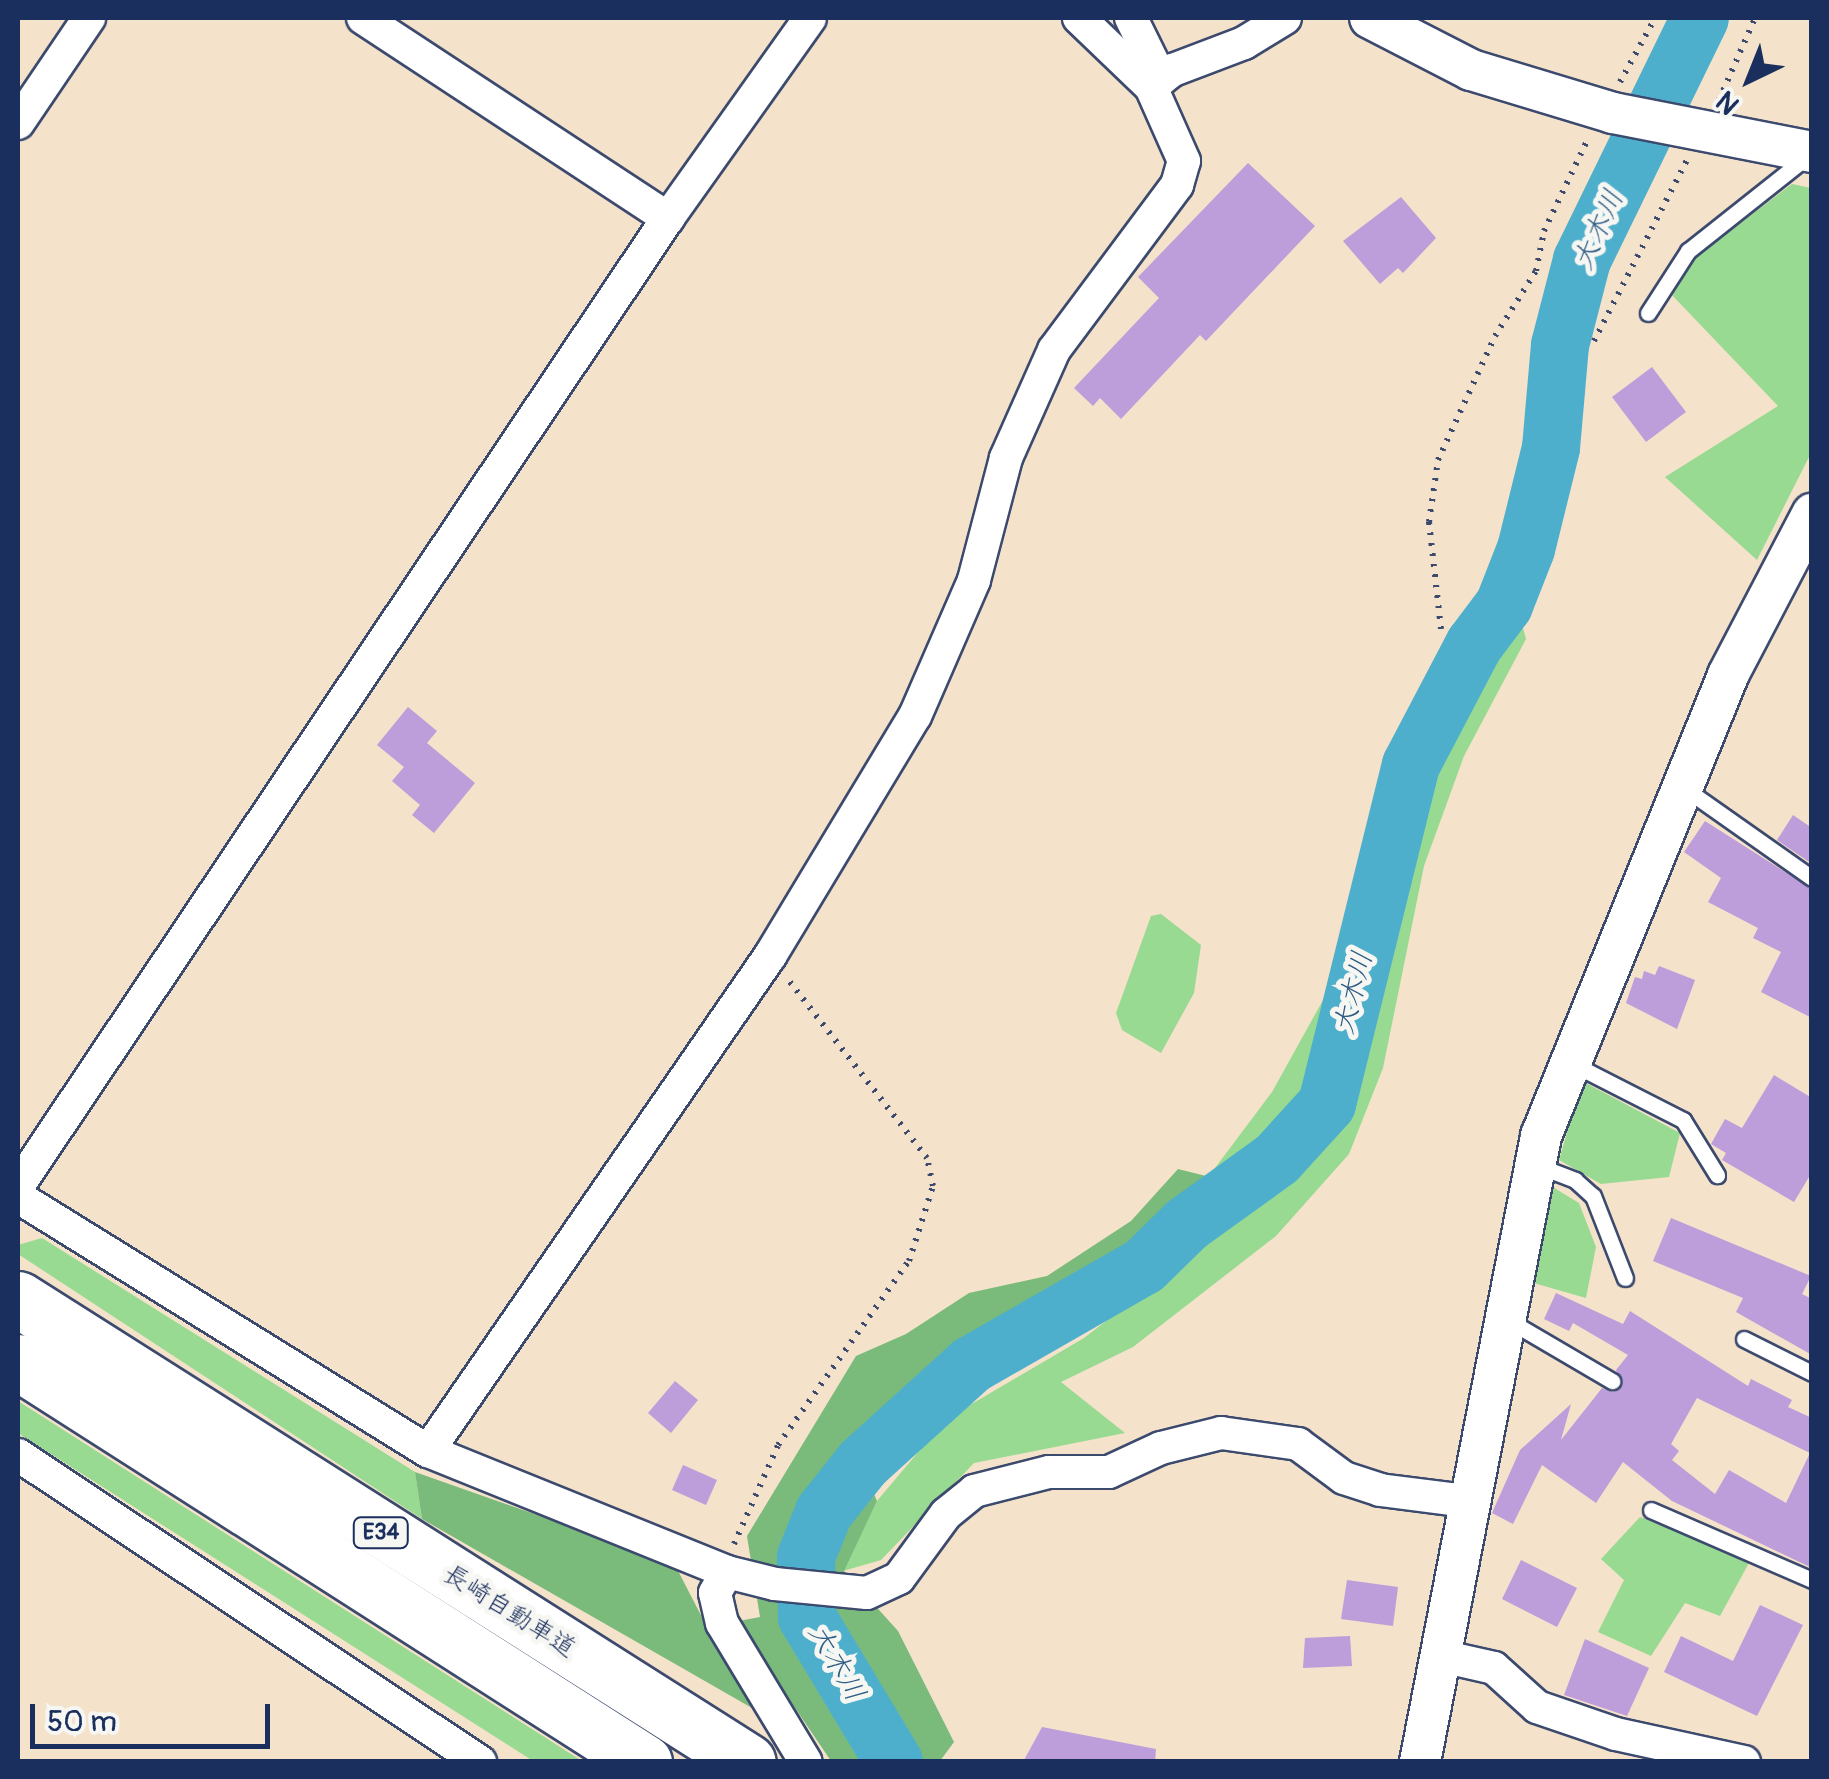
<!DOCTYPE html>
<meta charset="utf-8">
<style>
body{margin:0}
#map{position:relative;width:1829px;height:1779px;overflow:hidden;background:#f4e2ca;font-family:Pangolin,"Klee One",sans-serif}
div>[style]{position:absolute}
.green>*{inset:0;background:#98da91}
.forest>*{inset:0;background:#7aba7b}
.river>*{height:58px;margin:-29px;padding:0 29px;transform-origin:29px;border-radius:29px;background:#4eafcd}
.building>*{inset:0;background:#be9ddb}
.path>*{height:6px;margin-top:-3px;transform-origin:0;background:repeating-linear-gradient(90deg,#3c4a6e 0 2.5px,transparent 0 10.5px)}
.roads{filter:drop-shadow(2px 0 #3c4a6e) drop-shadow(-2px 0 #3c4a6e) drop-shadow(0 2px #3c4a6e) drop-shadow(0 -2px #3c4a6e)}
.service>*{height:15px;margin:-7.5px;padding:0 7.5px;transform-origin:7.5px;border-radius:7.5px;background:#fff}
.minor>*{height:32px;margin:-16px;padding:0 16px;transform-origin:16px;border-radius:16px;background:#fff}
.tertiary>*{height:40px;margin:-20px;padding:0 20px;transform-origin:20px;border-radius:20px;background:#fff}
.motorway>*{height:55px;margin:-27.5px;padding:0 27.5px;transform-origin:27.5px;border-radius:27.5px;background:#fff}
span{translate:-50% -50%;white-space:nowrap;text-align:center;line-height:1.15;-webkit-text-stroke:10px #f6f6f2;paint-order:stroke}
.shield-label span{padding:2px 8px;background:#f6f6f2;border:2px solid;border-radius:8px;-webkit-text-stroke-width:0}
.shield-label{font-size:22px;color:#1b2f5e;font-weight:700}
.street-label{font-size:25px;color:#1b2f5e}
.water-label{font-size:28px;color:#2d5c85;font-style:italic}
.frame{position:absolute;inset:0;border:20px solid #1b2f5e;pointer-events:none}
.north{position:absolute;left:1699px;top:30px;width:100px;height:100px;-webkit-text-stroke:8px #f6f6f2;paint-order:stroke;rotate:223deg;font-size:28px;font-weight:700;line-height:40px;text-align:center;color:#1b2f5e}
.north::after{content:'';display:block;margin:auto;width:35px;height:45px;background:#1b2f5e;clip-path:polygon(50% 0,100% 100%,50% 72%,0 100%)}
.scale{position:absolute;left:30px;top:1704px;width:240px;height:45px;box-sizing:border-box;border:5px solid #1b2f5e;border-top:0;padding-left:12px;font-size:30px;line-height:35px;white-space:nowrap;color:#1b2f5e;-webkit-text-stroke:8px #f6f6f2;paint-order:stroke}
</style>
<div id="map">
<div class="green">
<div style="clip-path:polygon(1792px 184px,1811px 188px,1811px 453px,1757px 560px,1665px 477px,1778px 406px,1671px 294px,1693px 259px)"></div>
<div style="clip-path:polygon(1518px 609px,1526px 639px,1464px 756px,1424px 866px,1383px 1068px,1349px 1154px,1276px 1236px,1133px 1347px,1061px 1382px,1125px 1433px,974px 1463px,881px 1560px,843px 1571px,877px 1501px,946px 1419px,1084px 1338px,1266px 1198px,1334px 1117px,1354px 1066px,1426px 763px,1479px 658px)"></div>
<div style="clip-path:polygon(1161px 914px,1201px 945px,1194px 993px,1161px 1053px,1122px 1030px,1116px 1013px,1151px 916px)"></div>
<div style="clip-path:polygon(1348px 955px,1335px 1026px,1301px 1100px,1182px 1212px,1272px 1092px)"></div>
<div style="clip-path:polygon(1582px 1081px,1680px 1133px,1669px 1177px,1601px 1184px,1559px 1160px)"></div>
<div style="clip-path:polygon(1551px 1186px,1579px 1203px,1596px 1247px,1586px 1298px,1523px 1280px)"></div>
<div style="clip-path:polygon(42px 1238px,415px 1472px,422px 1519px,18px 1254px,18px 1245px)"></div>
<div style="clip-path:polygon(18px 1401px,582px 1761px,533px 1761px,18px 1433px)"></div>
<div style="clip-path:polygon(1640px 1517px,1750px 1561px,1720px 1616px,1685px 1603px,1651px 1656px,1598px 1632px,1624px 1580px,1601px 1559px)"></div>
</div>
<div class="forest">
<div style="clip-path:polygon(1178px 1169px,1214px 1178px,1129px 1265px,962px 1351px,856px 1452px,877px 1501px,844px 1571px,898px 1631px,954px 1742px,940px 1761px,831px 1761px,789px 1699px,752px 1708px,422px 1519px,415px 1472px,674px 1563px,707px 1627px,760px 1617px,747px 1536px,856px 1356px,906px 1334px,969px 1293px,1047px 1276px,1131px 1221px)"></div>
</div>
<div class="river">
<div style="left:894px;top:1762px;width:169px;rotate:-121deg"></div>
<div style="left:807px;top:1617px;width:60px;rotate:-91deg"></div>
<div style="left:806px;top:1557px;width:48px;rotate:-68.2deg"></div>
<div style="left:824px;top:1512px;width:63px;rotate:-51.5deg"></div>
<div style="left:863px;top:1463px;width:146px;rotate:-42.2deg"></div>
<div style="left:971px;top:1365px;width:199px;rotate:-29.8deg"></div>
<div style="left:1144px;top:1266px;width:60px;rotate:-44.3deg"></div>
<div style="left:1187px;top:1224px;width:111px;rotate:-35.8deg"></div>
<div style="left:1277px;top:1159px;width:74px;rotate:-47.7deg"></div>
<div style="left:1327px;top:1104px;width:349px;rotate:-76.1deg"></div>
<div style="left:1411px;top:765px;width:136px;rotate:-62.3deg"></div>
<div style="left:1474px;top:645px;width:50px;rotate:-53.1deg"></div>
<div style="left:1504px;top:605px;width:60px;rotate:-68.6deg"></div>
<div style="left:1526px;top:549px;width:104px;rotate:-76.1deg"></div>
<div style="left:1551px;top:448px;width:103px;rotate:-85deg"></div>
<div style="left:1560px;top:345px;width:88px;rotate:-75.5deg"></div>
<div style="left:1582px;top:260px;width:269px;rotate:-64deg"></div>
</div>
<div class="building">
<div style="clip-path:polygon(1248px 163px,1315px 226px,1206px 341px,1200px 335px,1121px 419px,1100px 398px,1093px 406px,1074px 388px,1159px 298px,1138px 277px)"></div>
<div style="clip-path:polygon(1401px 197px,1436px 238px,1403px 273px,1398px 268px,1380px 284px,1343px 241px)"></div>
<div style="clip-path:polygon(1652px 367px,1686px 412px,1646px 442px,1612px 397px)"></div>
<div style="clip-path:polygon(408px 707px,437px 731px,427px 743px,475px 783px,434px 833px,412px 815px,420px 805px,392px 781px,404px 767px,377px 745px)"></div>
<div style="clip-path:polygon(1793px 815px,1812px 828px,1812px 864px,1777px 840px)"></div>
<div style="clip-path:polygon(1705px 821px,1812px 889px,1812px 1018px,1761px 992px,1781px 952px,1753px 938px,1758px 928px,1708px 902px,1721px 878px,1684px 852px)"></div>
<div style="clip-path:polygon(1659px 966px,1695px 980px,1677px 1029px,1626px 1003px,1635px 977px,1642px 979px,1644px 971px,1655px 975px)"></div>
<div style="clip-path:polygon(1774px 1075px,1812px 1098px,1812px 1172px,1794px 1202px,1722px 1160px,1726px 1153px,1711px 1144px,1725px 1119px,1742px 1128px)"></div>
<div style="clip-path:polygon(1671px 1218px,1811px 1276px,1802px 1294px,1812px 1299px,1812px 1355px,1736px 1312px,1743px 1298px,1653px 1261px)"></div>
<div style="clip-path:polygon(evenodd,1556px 1293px,1623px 1324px,1630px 1311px,1748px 1386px,1751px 1379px,1792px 1400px,1788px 1407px,1812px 1418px,1812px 1568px,1672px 1501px,1623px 1462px,1596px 1503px,1542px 1465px,1513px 1524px,1492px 1513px,1520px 1450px,1571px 1404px,1561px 1440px,1602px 1388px,1613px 1392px,1622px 1386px,1616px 1370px,1628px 1355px,1573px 1323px,1569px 1331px,1544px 1319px,1556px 1293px,1697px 1398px,1810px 1453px,1786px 1503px,1729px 1470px,1715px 1494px,1672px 1460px,1679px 1451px,1671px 1444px,1697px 1398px)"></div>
<div style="clip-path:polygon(675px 1381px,698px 1400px,671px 1433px,648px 1413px)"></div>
<div style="clip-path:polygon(683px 1465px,717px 1480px,706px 1505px,672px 1490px)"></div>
<div style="clip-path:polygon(1521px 1560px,1577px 1588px,1557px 1627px,1502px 1599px)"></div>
<div style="clip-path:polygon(1347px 1580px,1398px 1587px,1393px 1626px,1341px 1619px)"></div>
<div style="clip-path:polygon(1760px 1605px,1803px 1625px,1757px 1716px,1664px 1672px,1681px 1636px,1733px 1661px)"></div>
<div style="clip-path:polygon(1350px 1636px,1352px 1666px,1303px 1668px,1305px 1638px)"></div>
<div style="clip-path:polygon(1585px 1639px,1649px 1668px,1627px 1716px,1564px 1695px)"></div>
<div style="clip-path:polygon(1042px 1727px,1156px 1749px,1155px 1762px,1023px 1762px)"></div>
</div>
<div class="path">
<div style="left:1620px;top:82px;width:73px;rotate:-61.3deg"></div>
<div style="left:1719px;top:100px;width:90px;rotate:-66.3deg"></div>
<div style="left:1594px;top:341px;width:203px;rotate:-62.8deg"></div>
<div style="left:1441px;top:629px;width:108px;rotate:-96.4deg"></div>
<div style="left:1429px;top:522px;width:63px;rotate:-81.7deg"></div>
<div style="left:1438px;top:460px;width:136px;rotate:-65.3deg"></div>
<div style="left:1495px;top:336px;width:77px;rotate:-57.8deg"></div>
<div style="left:1536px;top:271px;width:41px;rotate:-78.7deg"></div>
<div style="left:1544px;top:231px;width:100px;rotate:-64.5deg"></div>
<div style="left:734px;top:1544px;width:108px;rotate:-66deg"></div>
<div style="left:778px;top:1445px;width:226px;rotate:-54.6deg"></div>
<div style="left:909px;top:1261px;width:79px;rotate:-72.3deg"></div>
<div style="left:933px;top:1186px;width:29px;rotate:-102deg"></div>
<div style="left:927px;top:1158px;width:224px;rotate:-127.9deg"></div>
</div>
<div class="roads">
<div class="service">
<div style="left:1648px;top:313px;width:74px;rotate:-57.2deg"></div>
<div style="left:1688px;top:251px;width:154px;rotate:-38.4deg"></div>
<div style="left:1684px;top:788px;width:156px;rotate:35.1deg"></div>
<div style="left:1571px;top:1063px;width:126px;rotate:27deg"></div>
<div style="left:1683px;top:1120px;width:65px;rotate:58.3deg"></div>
<div style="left:1539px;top:1166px;width:39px;rotate:21deg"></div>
<div style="left:1575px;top:1180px;width:24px;rotate:42deg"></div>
<div style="left:1593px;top:1196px;width:88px;rotate:68.7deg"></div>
<div style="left:1508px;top:1320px;width:121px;rotate:30.4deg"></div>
<div style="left:1744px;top:1339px;width:76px;rotate:26.6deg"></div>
<div style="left:1651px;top:1510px;width:176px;rotate:23.5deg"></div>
</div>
<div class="minor">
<div style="left:363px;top:18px;width:365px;rotate:33.3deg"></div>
<div style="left:1131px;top:18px;width:68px;rotate:63.8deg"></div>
<div style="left:1151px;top:87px;width:28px;rotate:-38deg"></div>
<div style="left:1173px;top:70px;width:76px;rotate:-20.8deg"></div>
<div style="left:1244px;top:43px;width:48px;rotate:-31.4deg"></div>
<div style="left:18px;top:123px;width:127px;rotate:-55.9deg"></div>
<div style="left:18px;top:1186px;width:1166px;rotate:-56.12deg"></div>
<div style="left:668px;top:218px;width:245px;rotate:-54.6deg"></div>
<div style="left:18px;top:1197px;width:482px;rotate:31.8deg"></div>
<div style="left:428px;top:1451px;width:323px;rotate:22deg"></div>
<div style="left:727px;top:1572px;width:49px;rotate:14deg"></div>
<div style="left:775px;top:1584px;width:92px;rotate:5.6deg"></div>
<div style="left:867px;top:1593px;width:35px;rotate:-25deg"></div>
<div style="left:899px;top:1578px;width:79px;rotate:-53.7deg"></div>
<div style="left:946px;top:1514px;width:36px;rotate:-39deg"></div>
<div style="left:974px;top:1491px;width:77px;rotate:-14.2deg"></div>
<div style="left:1049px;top:1472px;width:60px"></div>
<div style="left:1109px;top:1472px;width:57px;rotate:-24.8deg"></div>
<div style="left:1161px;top:1448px;width:62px;rotate:-14deg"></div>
<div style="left:1221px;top:1433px;width:78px;rotate:8.1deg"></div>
<div style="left:1298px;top:1444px;width:57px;rotate:36.5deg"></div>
<div style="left:1344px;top:1478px;width:38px;rotate:18deg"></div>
<div style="left:1380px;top:1490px;width:88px;rotate:7.2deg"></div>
<div style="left:428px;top:1451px;width:602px;rotate:-55.36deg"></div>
<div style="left:770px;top:956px;width:280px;rotate:-58.9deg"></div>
<div style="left:915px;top:716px;width:148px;rotate:-66.5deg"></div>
<div style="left:974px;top:580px;width:126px;rotate:-75.3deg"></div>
<div style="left:1006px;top:458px;width:118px;rotate:-66deg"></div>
<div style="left:1054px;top:350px;width:206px;rotate:-53.3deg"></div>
<div style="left:1177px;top:185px;width:25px;rotate:-74deg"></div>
<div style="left:1184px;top:161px;width:81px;rotate:-114deg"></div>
<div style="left:1151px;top:87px;width:100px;rotate:-136.2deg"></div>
<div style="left:18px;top:1455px;width:555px;rotate:33.6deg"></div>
<div style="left:727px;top:1572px;width:24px;rotate:120deg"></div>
<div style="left:715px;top:1593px;width:31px;rotate:77deg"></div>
<div style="left:722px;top:1623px;width:162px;rotate:58.9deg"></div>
<div style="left:1441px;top:1656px;width:54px;rotate:12.8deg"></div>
<div style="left:1494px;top:1668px;width:58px;rotate:42.2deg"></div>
<div style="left:1537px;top:1707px;width:83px;rotate:18.9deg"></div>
<div style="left:1616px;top:1734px;width:131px;rotate:12.3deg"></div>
</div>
<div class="tertiary">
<div style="left:1370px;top:18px;width:114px;rotate:27.2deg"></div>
<div style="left:1471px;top:70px;width:148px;rotate:16.8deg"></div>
<div style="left:1613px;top:113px;width:203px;rotate:11.1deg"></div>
<div style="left:1420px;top:1762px;width:638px;rotate:-79.06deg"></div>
<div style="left:1541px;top:1136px;width:497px;rotate:-67.9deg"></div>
<div style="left:1728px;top:675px;width:182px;rotate:-62.4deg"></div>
</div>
<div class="motorway">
<div style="left:18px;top:1299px;width:864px;rotate:32.38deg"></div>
<div style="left:18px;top:1362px;width:743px;rotate:32.58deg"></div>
</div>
</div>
<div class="shield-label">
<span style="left:381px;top:1533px">E34</span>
</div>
<div class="street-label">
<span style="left:509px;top:1612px;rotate:32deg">長崎自動車道</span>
</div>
<div class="water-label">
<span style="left:1599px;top:230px;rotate:-66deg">大木川</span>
<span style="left:1354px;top:993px;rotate:-76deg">大木川</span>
<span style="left:836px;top:1663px;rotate:60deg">大木川</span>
</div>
<div class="frame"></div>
<div class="north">N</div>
<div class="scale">50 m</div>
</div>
